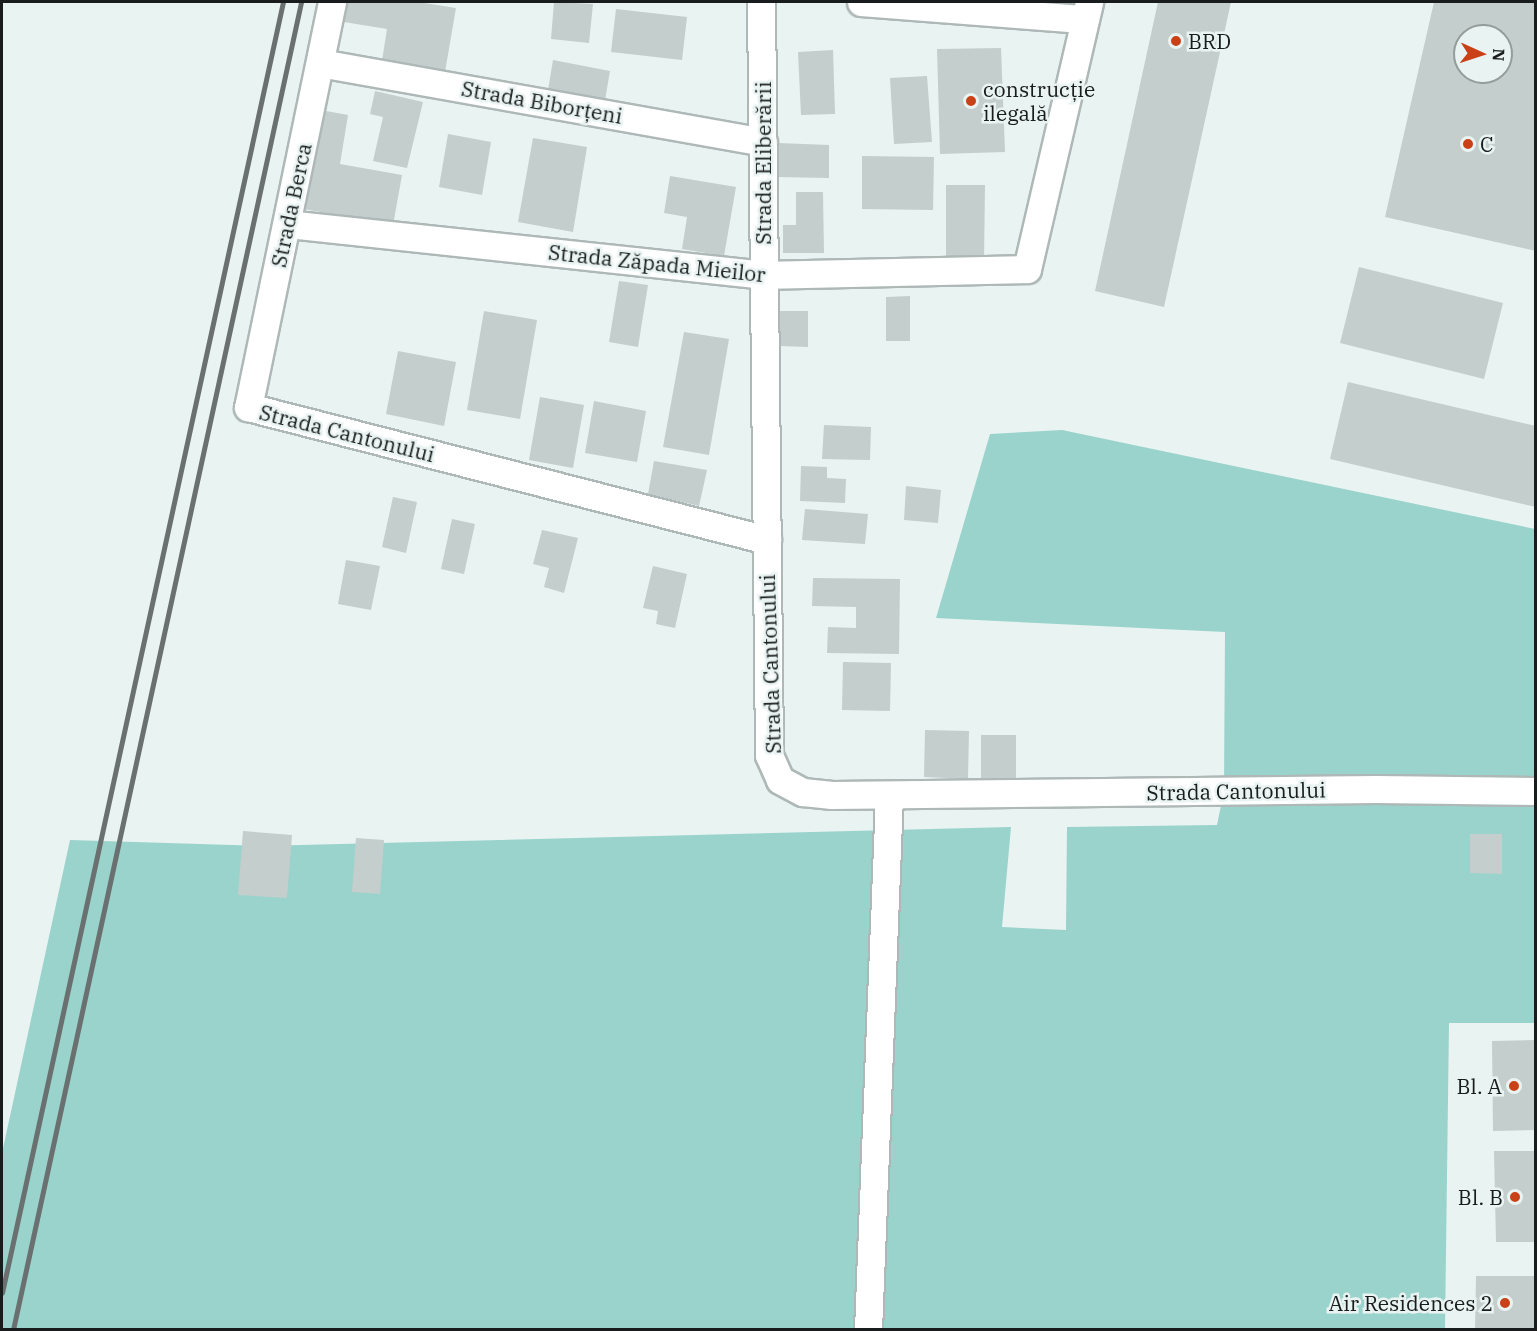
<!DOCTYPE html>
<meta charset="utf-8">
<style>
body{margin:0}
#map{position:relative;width:1537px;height:1331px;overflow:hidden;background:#e9f3f2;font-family:"IBM Plex Serif",serif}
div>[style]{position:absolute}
.green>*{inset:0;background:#99d3cb}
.building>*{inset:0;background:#c4cecd}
.roads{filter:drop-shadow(2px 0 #aeb8b7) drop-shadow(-2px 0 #aeb8b7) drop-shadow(0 2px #aeb8b7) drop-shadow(0 -2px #aeb8b7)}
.minor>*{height:27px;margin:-13.5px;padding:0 13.5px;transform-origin:13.5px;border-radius:13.5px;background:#fff}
.rail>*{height:4.5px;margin:-2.25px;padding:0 2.25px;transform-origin:2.25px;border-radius:2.25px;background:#6a7070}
.dots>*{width:16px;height:16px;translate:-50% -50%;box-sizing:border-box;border:3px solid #e9f3f2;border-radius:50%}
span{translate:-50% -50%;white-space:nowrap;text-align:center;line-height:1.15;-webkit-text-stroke:5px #e9f3f2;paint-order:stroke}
.poi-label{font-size:21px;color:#181c1c}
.left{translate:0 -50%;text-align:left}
.right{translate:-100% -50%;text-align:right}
.street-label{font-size:21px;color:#181c1c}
.frame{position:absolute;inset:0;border:3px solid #181c1c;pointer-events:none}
.north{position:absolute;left:1453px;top:24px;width:60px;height:60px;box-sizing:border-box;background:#e9f3f2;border:2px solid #959d9c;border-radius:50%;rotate:93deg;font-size:16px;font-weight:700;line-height:24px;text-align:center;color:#181c1c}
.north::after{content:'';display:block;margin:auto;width:21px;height:27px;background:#ca4117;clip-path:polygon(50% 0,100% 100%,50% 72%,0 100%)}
</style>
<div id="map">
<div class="green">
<div style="clip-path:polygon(1062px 430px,1535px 529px,1535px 1023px,1449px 1023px,1445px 1329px,2px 1330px,2px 1153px,70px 840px,261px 846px,1011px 827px,1002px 927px,1066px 930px,1067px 827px,1217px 825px,1224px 791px,1225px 632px,936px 618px,990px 434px)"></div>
</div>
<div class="building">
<div style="clip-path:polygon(347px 2px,418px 2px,456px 8px,445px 72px,382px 61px,387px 29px,344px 22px)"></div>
<div style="clip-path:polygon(554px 2px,593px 4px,589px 43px,551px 39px)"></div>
<div style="clip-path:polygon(1158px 2px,1231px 2px,1164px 307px,1095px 291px)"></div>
<div style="clip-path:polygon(evenodd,1434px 2px,1536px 2px,1536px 251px,1385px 217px,1434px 2px,1465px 36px,1501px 36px,1501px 72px,1465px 72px,1465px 36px)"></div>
<div style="clip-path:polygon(616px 9px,687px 17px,682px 60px,611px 52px)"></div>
<div style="clip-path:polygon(1001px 48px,1005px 152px,940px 154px,937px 49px)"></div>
<div style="clip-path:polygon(833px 50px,835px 114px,801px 115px,798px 52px)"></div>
<div style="clip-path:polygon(553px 60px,610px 71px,605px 100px,548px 90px)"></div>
<div style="clip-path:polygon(927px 76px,932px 142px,894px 144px,890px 78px)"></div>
<div style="clip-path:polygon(375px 91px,423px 102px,407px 168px,373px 161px,383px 117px,370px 114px)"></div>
<div style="clip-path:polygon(315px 109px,348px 115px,340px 164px,402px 175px,393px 225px,298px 208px)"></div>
<div style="clip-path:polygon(448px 134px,491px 142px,482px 195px,439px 187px)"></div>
<div style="clip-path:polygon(533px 138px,587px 147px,573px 232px,518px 222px)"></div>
<div style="clip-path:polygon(778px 143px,829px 145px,829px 178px,778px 177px)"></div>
<div style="clip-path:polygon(862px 156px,934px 157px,933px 210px,862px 209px)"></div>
<div style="clip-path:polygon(670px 176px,736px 187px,724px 256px,682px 249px,687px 217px,664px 213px)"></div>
<div style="clip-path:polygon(946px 185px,985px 185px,984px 261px,946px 261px)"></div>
<div style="clip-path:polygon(796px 192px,823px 192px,824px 253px,783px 253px,783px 225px,796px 225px)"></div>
<div style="clip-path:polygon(1359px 267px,1503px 303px,1484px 379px,1340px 343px)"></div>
<div style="clip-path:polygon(619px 281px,648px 285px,638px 347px,609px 342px)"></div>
<div style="clip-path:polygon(910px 296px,910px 341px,886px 341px,886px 297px)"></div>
<div style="clip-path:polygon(484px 311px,537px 320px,520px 419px,467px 410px)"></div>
<div style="clip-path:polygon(779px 311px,808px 311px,808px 347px,779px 346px)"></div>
<div style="clip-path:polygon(684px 332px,729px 339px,709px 455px,663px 447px)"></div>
<div style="clip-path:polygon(398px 351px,456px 362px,444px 426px,386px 414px)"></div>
<div style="clip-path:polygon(1348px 382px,1536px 426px,1536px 507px,1330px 459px)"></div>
<div style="clip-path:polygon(540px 397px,584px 405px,573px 468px,529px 460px)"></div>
<div style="clip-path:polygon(594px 401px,646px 411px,637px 462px,585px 453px)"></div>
<div style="clip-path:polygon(824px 425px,871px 427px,870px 460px,822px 459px)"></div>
<div style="clip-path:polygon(654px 461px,707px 470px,699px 506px,648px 494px)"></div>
<div style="clip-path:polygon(801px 466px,827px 467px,827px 478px,846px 479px,845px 503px,800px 501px)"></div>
<div style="clip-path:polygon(906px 486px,941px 490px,938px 523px,904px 520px)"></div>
<div style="clip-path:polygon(393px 497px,417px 502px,406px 553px,382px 547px)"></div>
<div style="clip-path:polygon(805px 509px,868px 514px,865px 544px,802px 540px)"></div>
<div style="clip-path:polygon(452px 519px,475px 524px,464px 574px,441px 569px)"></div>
<div style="clip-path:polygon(542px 530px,578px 538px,564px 593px,544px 587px,549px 568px,533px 564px)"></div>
<div style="clip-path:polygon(346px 560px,380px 566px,371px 610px,338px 604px)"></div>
<div style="clip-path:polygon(653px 566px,687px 574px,675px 628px,656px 624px,658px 611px,643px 608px)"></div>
<div style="clip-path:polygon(813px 578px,900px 579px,899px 654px,827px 653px,828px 627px,856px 628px,856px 607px,812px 606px)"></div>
<div style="clip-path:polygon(843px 662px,891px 663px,890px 711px,842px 710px)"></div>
<div style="clip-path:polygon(925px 730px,969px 731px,968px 779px,924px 777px)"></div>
<div style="clip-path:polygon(981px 735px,1016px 735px,1016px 778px,981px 778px)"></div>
<div style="clip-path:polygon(243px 831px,292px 835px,287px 898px,238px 895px)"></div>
<div style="clip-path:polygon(1470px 834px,1502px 834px,1502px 874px,1470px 873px)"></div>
<div style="clip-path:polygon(356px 838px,384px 840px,380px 894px,352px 892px)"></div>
<div style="clip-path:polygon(1536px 1040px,1536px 1130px,1493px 1131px,1492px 1041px)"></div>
<div style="clip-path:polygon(1494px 1151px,1536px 1151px,1536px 1242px,1496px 1242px)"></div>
<div style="clip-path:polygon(1476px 1276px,1536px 1276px,1536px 1330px,1475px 1330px)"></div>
</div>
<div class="roads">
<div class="minor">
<div style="left:332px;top:2px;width:414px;rotate:101.7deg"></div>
<div style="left:248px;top:407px;width:536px;rotate:14.37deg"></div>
<div style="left:761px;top:2px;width:753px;rotate:89.39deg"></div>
<div style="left:769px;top:755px;width:27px;rotate:66deg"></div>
<div style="left:780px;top:780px;width:26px;rotate:28deg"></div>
<div style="left:803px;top:792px;width:29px;rotate:6deg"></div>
<div style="left:832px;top:795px;width:544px;rotate:-0.63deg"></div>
<div style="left:1376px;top:789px;width:160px;rotate:0.7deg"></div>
<div style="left:861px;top:2px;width:224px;rotate:4.4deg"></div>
<div style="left:320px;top:63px;width:450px;rotate:10.1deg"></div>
<div style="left:288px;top:224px;width:478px;rotate:6.1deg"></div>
<div style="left:763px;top:275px;width:264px;rotate:-1.3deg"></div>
<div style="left:1027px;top:269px;width:274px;rotate:-76.9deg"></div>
<div style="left:868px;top:1330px;width:535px;rotate:-87.75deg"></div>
</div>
</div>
<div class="rail">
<div style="left:2px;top:1293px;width:1321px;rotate:-77.72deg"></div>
<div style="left:13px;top:1330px;width:1359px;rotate:-77.76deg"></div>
</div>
<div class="dots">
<div style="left:1176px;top:41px;background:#ca4117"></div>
<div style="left:971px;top:101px;background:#ca4117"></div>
<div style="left:1468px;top:144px;background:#ca4117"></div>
<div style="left:1514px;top:1086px;background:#ca4117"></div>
<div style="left:1515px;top:1197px;background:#ca4117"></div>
<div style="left:1505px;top:1303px;background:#ca4117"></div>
</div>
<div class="poi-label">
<span class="left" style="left:1188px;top:41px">BRD</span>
<span class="left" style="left:983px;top:101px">construcție<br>ilegală</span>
<span class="left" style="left:1480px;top:144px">C</span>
<span class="right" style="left:1502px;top:1086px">Bl. A</span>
<span class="right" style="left:1503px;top:1197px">Bl. B</span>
<span class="right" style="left:1493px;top:1303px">Air Residences 2</span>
</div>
<div class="street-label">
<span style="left:542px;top:102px;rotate:10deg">Strada Biborțeni</span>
<span style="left:763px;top:163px;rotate:-90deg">Strada Eliberării</span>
<span style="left:291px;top:205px;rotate:-78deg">Strada Berca</span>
<span style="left:657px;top:263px;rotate:6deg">Strada Zăpada Mieilor</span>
<span style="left:347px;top:433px;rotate:14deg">Strada Cantonului</span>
<span style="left:770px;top:664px;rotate:-92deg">Strada Cantonului</span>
<span style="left:1236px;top:791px;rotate:-1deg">Strada Cantonului</span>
</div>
<div class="frame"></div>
<div class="north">N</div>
</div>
